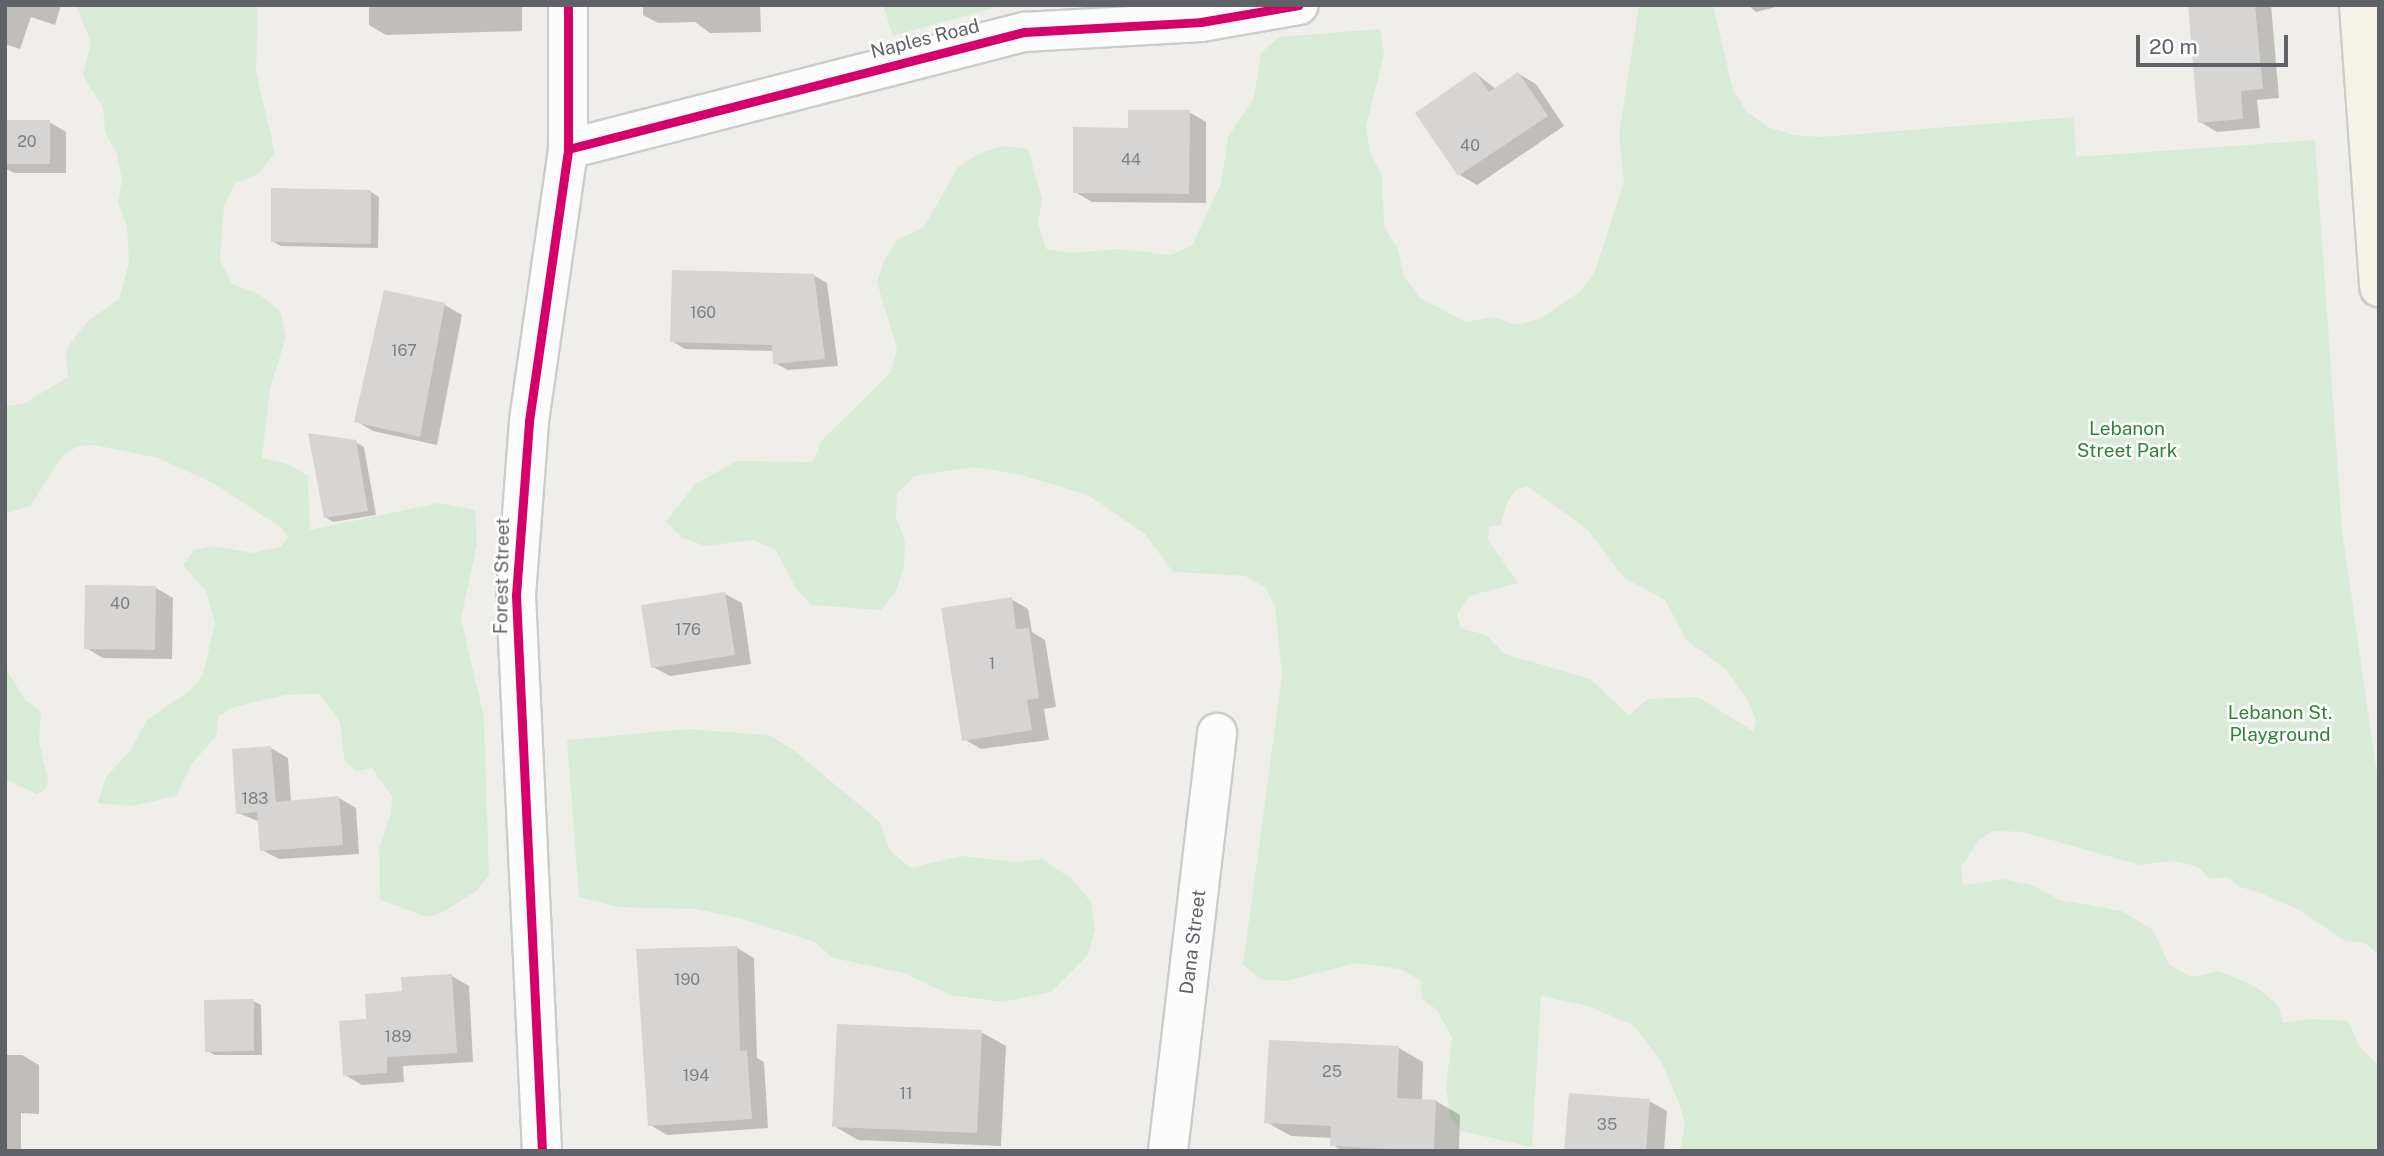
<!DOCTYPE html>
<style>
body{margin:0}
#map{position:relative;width:2384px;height:1156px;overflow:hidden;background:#efeeea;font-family:"Public Sans",sans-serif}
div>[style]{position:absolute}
.green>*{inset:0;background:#d8ebd6}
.shadow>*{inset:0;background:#0003}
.building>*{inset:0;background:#d6d5d3}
.roads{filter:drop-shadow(2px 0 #cbcccc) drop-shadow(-2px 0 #cbcccc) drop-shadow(0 2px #cbcccc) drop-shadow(0 -2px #cbcccc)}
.minor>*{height:38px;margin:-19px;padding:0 19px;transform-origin:19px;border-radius:19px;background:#fdfcfc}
.major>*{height:38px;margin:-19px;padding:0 19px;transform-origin:19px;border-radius:19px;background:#f4f2e9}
.cycleway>*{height:9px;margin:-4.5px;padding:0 4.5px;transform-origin:4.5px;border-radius:4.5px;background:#d6006c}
span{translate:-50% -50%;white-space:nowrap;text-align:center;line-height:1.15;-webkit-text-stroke:5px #fff;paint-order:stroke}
.number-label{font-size:16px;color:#7e8184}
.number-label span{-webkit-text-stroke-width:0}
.street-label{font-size:19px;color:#5f6368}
.park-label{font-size:19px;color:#348238}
.frame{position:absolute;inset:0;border:7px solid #5f6368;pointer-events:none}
.scale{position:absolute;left:2136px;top:35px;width:152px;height:32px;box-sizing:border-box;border:4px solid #5f6368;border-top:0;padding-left:9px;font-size:21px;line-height:24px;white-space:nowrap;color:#5f6368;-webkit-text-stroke:5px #fff;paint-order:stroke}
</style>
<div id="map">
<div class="green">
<div style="clip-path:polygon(76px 5px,258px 5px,256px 72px,275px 153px,258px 174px,235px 183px,224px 206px,220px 260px,232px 284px,257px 293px,280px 311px,286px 337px,270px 388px,262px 458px,290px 465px,308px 476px,310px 530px,438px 503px,475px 510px,477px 544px,461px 619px,484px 717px,489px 875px,476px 891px,445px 911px,428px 917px,380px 900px,379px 848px,391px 814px,392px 796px,372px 768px,355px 772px,344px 758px,340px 722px,320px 694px,285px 695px,234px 707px,219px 716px,216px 736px,191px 765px,176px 796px,131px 806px,98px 803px,106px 777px,130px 751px,147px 720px,192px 689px,203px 674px,215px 623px,206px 591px,183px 565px,194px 550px,213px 546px,252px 553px,281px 547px,288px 537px,282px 528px,213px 483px,158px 458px,95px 445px,78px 446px,63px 455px,31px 505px,5px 514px,5px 406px,23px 404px,68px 377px,66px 353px,71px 342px,88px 321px,119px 299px,129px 263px,127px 226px,118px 203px,122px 179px,117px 154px,105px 132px,103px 107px,83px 76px,91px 42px)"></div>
<div style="clip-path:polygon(883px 5px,1003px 5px,893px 36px)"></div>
<div style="clip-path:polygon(evenodd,1639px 5px,1713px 5px,1733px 90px,1747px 112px,1768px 127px,1794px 135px,1820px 137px,2074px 117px,2076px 157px,2315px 140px,2342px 530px,2379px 789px,2379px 955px,2365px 943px,2345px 941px,2301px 911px,2259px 892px,2240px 887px,2227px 877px,2210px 879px,2197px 866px,2170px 861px,2140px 865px,2023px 832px,1993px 831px,1979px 840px,1961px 867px,1963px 885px,2003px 879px,2032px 885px,2060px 900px,2122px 911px,2153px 930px,2169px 964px,2191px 977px,2219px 971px,2256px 987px,2279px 1006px,2283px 1023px,2310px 1019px,2348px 1021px,2360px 1047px,2379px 1066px,2379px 1151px,1680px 1151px,1685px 1124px,1679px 1103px,1661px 1061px,1633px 1025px,1588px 1006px,1541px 996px,1532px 1147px,1461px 1131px,1451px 1119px,1446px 1087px,1452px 1037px,1436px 1009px,1422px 999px,1420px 980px,1400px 969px,1356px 963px,1285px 981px,1261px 979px,1243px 965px,1282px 675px,1275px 607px,1265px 587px,1245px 576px,1173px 572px,1145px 534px,1088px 495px,1021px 475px,974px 467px,915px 476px,897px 493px,896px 517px,905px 541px,904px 566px,896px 591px,881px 610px,811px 605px,796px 588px,775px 549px,753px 540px,705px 546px,683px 538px,666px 522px,695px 484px,737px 461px,813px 462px,822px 440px,891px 372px,897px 349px,877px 282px,884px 261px,897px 240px,924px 227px,958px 167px,980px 153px,1004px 146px,1028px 149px,1042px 199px,1038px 224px,1046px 249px,1070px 253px,1120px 249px,1170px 255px,1192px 246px,1221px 183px,1228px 137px,1254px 98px,1261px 53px,1279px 37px,1380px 29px,1384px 55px,1366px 126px,1370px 152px,1382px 176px,1384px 226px,1398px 249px,1404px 276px,1420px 298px,1466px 322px,1493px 317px,1516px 325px,1540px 319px,1582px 290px,1595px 271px,1624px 182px,1619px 135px,1639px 5px,1527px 486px,1587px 529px,1623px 577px,1665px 600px,1687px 641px,1726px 669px,1747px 699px,1756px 720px,1753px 731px,1698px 697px,1648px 699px,1629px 715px,1590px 679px,1505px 654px,1486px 635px,1461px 628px,1457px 615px,1469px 596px,1518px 583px,1488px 540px,1489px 527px,1500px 525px,1508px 501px,1516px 490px,1527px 486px)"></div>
<div style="clip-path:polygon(5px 667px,25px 700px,41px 712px,39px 741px,48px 781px,45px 790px,37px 794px,5px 779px)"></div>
<div style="clip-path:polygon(688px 729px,769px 735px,792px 749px,880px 822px,889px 849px,910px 868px,961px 856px,1016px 862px,1042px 859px,1072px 879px,1091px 902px,1095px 930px,1088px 955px,1051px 992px,1002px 1002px,951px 995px,904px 973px,833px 958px,815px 942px,743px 919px,696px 909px,619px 907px,579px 897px,567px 740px)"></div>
</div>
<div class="shadow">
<div style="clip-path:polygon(5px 5px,61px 5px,55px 25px,31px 17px,20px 49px,5px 44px)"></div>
<div style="clip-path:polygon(369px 5px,522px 5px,522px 31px,386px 35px,369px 25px)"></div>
<div style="clip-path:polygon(643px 5px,760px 5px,761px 32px,710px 33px,695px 22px,658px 23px,643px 15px)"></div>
<div style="clip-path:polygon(1748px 5px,1784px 5px,1756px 12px)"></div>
<div style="clip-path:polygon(2190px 5px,2271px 5px,2279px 98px,2257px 100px,2260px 128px,2217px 132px,2200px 122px)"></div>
<div style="clip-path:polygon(1475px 73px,1496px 89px,1519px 74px,1536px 84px,1564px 126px,1477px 185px,1460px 175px,1417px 113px)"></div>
<div style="clip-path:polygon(1189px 112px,1206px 122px,1206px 203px,1092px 202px,1075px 192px,1130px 129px)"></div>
<div style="clip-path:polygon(5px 122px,49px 122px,66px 132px,66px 173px,14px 173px,5px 168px)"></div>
<div style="clip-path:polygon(371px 192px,379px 197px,378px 248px,281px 246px,272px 241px)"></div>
<div style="clip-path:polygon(813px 275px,827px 283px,838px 366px,788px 370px,775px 363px,774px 351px,685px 349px,672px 341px)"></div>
<div style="clip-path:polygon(445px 305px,462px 315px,437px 445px,373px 431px,356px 421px)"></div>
<div style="clip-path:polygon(355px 442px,364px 447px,376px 515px,333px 522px,325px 517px)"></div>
<div style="clip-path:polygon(156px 588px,173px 598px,172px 659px,103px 658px,86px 648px)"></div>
<div style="clip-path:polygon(725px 594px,742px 603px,751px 664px,670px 676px,653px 667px)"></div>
<div style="clip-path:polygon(1011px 599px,1028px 609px,1032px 632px,1045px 640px,1056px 707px,1044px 709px,1049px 740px,981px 749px,964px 739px)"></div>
<div style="clip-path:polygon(271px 748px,288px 758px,291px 802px,339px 798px,356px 808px,359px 854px,279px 859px,262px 850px,260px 822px,238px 813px)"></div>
<div style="clip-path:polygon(737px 948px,754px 958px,757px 1058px,764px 1062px,768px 1128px,667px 1135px,650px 1125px)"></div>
<div style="clip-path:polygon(452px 976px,469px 986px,473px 1062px,403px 1066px,404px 1082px,362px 1085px,345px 1075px,368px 1020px,404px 993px)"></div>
<div style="clip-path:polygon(253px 1001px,261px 1005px,262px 1055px,215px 1055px,207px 1051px)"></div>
<div style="clip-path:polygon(981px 1032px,1006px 1046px,1001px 1146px,858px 1140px,834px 1126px)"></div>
<div style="clip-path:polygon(1399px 1048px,1423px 1062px,1422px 1101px,1436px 1101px,1460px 1115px,1459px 1151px,1343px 1151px,1332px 1145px,1333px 1138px,1291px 1136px,1266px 1122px)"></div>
<div style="clip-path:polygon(5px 1055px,22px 1055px,39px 1065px,39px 1114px,21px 1113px,21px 1151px,5px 1151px)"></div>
<div style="clip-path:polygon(1649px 1101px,1667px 1111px,1664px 1151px,1566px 1151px)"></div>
</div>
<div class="building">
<div style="clip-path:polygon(2188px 5px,2255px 5px,2263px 89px,2241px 91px,2243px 119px,2198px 123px)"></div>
<div style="clip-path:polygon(1475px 71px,1489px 92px,1518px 72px,1548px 116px,1458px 176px,1415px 113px)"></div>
<div style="clip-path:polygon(1128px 110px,1190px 110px,1189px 194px,1073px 193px,1073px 127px,1128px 128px)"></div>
<div style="clip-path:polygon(5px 120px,50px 120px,50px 164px,5px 164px)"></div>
<div style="clip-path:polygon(271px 188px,371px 190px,371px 244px,271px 242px)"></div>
<div style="clip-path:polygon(672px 270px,814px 274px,825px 359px,773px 364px,772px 345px,670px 342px)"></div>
<div style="clip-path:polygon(384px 290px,445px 303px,420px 437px,354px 422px)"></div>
<div style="clip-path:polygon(308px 433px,356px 440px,368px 511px,324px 518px)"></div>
<div style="clip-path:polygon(85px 585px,156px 586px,155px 650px,84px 649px)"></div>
<div style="clip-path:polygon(725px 592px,735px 655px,651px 668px,641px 605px)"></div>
<div style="clip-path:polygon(1012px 597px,1016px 629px,1029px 628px,1039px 698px,1027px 700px,1032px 730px,962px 741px,941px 608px)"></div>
<div style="clip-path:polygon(271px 746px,276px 802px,339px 796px,343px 845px,260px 851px,257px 812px,236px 814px,232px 749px)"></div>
<div style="clip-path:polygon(737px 946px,740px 1051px,747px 1050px,752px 1119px,648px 1126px,636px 949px)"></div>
<div style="clip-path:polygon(452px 974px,457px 1053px,387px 1057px,387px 1073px,343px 1076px,339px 1021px,366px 1019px,365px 994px,402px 991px,401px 977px)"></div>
<div style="clip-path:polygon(254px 999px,254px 1051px,205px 1052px,204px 1000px)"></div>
<div style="clip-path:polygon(837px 1024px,982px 1030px,977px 1133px,832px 1127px)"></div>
<div style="clip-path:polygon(1269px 1040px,1399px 1046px,1397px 1098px,1436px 1100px,1434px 1151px,1330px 1146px,1331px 1126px,1264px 1123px)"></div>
<div style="clip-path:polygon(1569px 1093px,1650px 1099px,1646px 1151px,1564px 1151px)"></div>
</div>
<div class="roads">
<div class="minor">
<div style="left:568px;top:149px;width:471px;rotate:-14.4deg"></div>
<div style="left:1024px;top:32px;width:177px;rotate:-3.2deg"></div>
<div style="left:1201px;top:22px;width:99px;rotate:-9.8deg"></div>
<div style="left:542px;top:1151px;width:557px;rotate:-92.68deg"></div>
<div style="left:516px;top:595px;width:174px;rotate:-85.7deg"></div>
<div style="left:529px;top:421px;width:275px;rotate:-81.8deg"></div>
<div style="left:568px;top:149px;width:144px;rotate:-90deg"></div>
<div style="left:1168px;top:1151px;width:421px;rotate:-83.3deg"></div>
</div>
<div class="major">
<div style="left:2359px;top:5px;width:283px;rotate:85.9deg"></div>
</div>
</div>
<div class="cycleway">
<div style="left:568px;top:149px;width:471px;rotate:-14.4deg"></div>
<div style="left:1024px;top:32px;width:177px;rotate:-3.2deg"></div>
<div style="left:1201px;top:22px;width:99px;rotate:-9.8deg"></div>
<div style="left:542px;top:1151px;width:557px;rotate:-92.68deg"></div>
<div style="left:516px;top:595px;width:174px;rotate:-85.7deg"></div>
<div style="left:529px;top:421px;width:275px;rotate:-81.8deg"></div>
<div style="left:568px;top:149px;width:144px;rotate:-90deg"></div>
</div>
<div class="number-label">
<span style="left:27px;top:142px">20</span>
<span style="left:1470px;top:146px">40</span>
<span style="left:1131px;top:160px">44</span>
<span style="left:703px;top:313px">160</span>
<span style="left:404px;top:351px">167</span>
<span style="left:120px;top:604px">40</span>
<span style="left:688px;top:630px">176</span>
<span style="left:992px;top:664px">1</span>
<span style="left:255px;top:799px">183</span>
<span style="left:687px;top:980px">190</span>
<span style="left:398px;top:1037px">189</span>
<span style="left:1332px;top:1072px">25</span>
<span style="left:696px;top:1076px">194</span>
<span style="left:906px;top:1094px">11</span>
<span style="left:1607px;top:1125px">35</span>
</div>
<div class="street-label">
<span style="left:925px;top:39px;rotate:-14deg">Naples Road</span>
<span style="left:502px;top:576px;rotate:-89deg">Forest Street</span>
<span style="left:1193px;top:942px;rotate:-83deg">Dana Street</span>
</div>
<div class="park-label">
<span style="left:2127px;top:440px">Lebanon<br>Street Park</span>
<span style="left:2280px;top:724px">Lebanon St.<br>Playground</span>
</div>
<div class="frame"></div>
<div class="scale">20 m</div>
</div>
